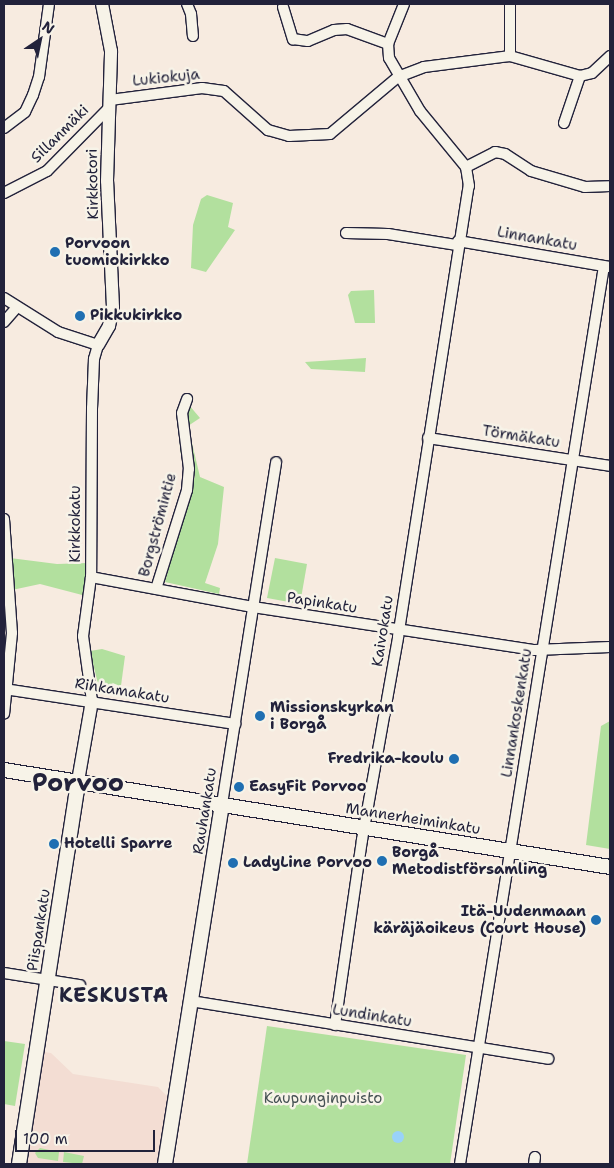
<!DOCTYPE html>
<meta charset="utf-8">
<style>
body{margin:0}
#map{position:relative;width:614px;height:1168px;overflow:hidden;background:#f7ebe0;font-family:"Shantell Sans",sans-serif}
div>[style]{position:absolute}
.built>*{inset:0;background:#f3ddd3}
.green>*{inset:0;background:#b2e09e}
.water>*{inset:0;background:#99d2f9}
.round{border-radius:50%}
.roads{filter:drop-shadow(1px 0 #22223b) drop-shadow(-1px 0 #22223b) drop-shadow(0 1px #22223b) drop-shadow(0 -1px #22223b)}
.minor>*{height:10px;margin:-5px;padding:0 5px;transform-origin:5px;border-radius:5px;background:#f7f3e8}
.tertiary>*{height:12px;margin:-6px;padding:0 6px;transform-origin:6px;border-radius:6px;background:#f7f3e8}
.secondary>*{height:14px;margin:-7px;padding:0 7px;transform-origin:7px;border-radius:7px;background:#f7f3e8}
.dots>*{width:14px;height:14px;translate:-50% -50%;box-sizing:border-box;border:2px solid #f7f3e8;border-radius:50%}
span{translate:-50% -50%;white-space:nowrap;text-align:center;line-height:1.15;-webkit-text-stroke:5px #f7f3e8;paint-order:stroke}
.street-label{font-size:15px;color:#22223b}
.poi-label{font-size:15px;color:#22223b;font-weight:700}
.left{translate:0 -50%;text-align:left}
.right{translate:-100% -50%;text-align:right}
.park-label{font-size:15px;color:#465254}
.district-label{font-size:20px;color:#22223b;font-weight:700;letter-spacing:1px}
.town-label{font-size:25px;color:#22223b;font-weight:700}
.frame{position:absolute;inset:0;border:5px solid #22223b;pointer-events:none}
.north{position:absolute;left:15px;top:15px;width:50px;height:50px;-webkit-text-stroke:4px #f7f3e8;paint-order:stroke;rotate:34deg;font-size:14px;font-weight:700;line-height:20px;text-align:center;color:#22223b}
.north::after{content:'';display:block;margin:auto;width:18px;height:22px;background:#22223b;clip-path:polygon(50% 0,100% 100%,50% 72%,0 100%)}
.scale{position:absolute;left:15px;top:1130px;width:140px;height:22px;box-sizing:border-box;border:2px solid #22223b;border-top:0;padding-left:6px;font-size:15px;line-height:18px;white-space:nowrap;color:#22223b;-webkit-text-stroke:4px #f7f3e8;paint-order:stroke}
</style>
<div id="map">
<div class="built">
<div style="clip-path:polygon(44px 1052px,51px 1053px,73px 1074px,158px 1087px,168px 1097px,158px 1164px,26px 1164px)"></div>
</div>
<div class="green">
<div style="clip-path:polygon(207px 195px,233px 203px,228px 227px,235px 230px,206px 272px,191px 268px,193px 225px,201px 199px)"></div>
<div style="clip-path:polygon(374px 290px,375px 323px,355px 323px,348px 295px,351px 291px)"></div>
<div style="clip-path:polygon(366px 358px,365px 372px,311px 369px,305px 362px)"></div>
<div style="clip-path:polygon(183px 398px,200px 418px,188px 426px,200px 477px,224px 487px,218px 544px,205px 583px,220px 588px,219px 594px,165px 582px,195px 476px,185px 472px,180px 450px,179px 409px)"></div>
<div style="clip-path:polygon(10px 558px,57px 564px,87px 563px,86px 596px,40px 584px,12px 590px)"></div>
<div style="clip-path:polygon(275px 558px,307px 564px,300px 604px,267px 598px)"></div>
<div style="clip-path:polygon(102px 649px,125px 656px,120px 693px,99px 688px,90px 651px)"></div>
<div style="clip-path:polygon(610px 721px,610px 849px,586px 845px,601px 726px)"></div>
<div style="clip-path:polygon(267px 1026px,466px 1055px,450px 1164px,247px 1164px)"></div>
<div style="clip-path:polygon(4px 1041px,25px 1044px,15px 1106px,4px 1104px)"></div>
<div style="clip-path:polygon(40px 1148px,59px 1152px,58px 1161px,38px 1158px,35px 1153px)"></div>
<div style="clip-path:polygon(64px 1152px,84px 1156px,82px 1164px,63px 1162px)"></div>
</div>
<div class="water">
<div class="round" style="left:392px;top:1131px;width:12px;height:12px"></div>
</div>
<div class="roads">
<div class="minor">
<div style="left:187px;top:4px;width:11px;rotate:68deg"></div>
<div style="left:191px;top:14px;width:22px;rotate:85deg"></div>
<div style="left:510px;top:4px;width:52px;rotate:90deg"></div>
<div style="left:283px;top:7px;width:34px;rotate:73deg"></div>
<div style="left:293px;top:39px;width:15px;rotate:8deg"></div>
<div style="left:308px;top:41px;width:28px;rotate:-23deg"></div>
<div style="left:334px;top:30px;width:13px;rotate:-4deg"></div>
<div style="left:347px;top:29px;width:44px;rotate:20.1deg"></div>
<div style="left:110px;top:100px;width:93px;rotate:-7.4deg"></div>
<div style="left:202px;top:88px;width:22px;rotate:8deg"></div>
<div style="left:224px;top:91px;width:59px;rotate:41.6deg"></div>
<div style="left:268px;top:130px;width:22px;rotate:16deg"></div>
<div style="left:289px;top:136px;width:41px;rotate:-2.8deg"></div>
<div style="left:330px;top:134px;width:89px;rotate:-40deg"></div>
<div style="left:398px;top:77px;width:28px;rotate:-21deg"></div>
<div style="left:424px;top:67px;width:87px;rotate:-7.3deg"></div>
<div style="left:510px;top:56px;width:73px;rotate:15.9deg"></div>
<div style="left:580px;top:76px;width:12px;rotate:-14deg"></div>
<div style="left:592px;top:73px;width:25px;rotate:-43deg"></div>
<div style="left:564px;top:123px;width:50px;rotate:-71.2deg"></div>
<div style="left:4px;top:128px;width:26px;rotate:-37deg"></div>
<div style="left:25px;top:112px;width:19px;rotate:-65deg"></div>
<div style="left:33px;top:95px;width:19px;rotate:-72deg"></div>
<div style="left:39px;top:77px;width:74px;rotate:-82.2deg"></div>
<div style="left:466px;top:167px;width:33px;rotate:-27deg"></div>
<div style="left:495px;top:152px;width:10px;rotate:11deg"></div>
<div style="left:505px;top:154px;width:31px;rotate:33deg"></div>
<div style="left:531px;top:171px;width:56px;rotate:16.5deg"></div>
<div style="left:585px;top:187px;width:25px;rotate:-2deg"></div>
<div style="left:4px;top:193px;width:48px;rotate:-27.1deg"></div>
<div style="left:47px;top:171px;width:88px;rotate:-45.5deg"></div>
<div style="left:346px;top:233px;width:42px;rotate:1.4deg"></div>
<div style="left:388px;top:234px;width:70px;rotate:9.1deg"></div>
<div style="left:458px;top:241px;width:154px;rotate:9.7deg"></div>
<div style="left:4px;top:298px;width:64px;rotate:32.2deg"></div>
<div style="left:58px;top:332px;width:42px;rotate:18deg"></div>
<div style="left:98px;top:345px;width:15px;rotate:106deg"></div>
<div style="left:94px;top:359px;width:49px;rotate:92.3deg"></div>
<div style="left:92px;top:408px;width:169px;rotate:90.3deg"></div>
<div style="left:91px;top:577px;width:60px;rotate:97.7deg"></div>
<div style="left:83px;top:636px;width:66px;rotate:82.1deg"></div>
<div style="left:4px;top:322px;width:18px;rotate:-49deg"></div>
<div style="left:428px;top:438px;width:184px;rotate:8.7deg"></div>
<div style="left:4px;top:519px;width:114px;rotate:86deg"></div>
<div style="left:12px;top:633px;width:81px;rotate:95.6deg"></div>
<div style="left:91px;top:577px;width:165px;rotate:10.5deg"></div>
<div style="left:253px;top:607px;width:285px;rotate:8.7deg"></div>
<div style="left:535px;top:650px;width:75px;rotate:-2.3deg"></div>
<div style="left:156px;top:589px;width:104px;rotate:-72.6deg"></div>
<div style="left:187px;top:490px;width:21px;rotate:-85deg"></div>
<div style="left:189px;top:469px;width:56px;rotate:-97.1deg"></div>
<div style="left:182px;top:413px;width:15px;rotate:-70deg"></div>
<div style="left:4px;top:689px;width:234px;rotate:8.6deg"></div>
<div style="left:222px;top:804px;width:346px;rotate:-81deg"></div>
<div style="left:4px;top:973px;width:77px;rotate:9deg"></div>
<div style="left:191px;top:1001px;width:362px;rotate:9.2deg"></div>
<div style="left:335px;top:1025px;width:187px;rotate:-81.7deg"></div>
<div style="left:362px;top:840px;width:206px;rotate:-79.9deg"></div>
<div style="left:398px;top:637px;width:457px;rotate:-81.1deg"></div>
<div style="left:469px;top:186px;width:19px;rotate:-99deg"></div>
<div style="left:466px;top:167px;width:72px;rotate:-129.4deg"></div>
<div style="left:420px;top:111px;width:61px;rotate:-120.3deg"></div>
<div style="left:389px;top:58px;width:14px;rotate:-94deg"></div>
<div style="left:388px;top:44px;width:43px;rotate:-68.2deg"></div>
<div style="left:460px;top:1164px;width:909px;rotate:-80.89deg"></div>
<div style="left:534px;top:1164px;width:7px;rotate:-82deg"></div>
</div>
<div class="tertiary">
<div style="left:98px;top:345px;width:22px;rotate:-60deg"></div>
<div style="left:109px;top:326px;width:19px;rotate:-78deg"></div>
<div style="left:113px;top:307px;width:126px;rotate:-92.7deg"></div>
<div style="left:107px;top:181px;width:130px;rotate:-88.2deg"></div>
<div style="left:111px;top:51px;width:48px;rotate:-100.8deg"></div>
<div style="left:78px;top:781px;width:81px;rotate:-80.1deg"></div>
</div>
<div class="secondary">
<div style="left:4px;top:770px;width:614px;rotate:9.09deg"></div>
<div style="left:19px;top:1164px;width:388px;rotate:-81.2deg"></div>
<div style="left:165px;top:1164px;width:364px;rotate:-81deg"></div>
</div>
</div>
<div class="dots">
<div style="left:55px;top:252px;background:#1f6fb2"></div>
<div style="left:80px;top:316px;background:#1f6fb2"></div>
<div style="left:260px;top:716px;background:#1f6fb2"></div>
<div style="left:454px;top:759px;background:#1f6fb2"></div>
<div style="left:239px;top:787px;background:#1f6fb2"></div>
<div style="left:54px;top:844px;background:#1f6fb2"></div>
<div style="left:382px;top:861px;background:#1f6fb2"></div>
<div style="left:233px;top:863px;background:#1f6fb2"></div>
<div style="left:596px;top:920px;background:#1f6fb2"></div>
</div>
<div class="street-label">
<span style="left:166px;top:78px;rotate:-6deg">Lukiokuja</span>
<span style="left:60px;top:134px;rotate:-45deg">Sillanmäki</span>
<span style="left:93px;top:184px;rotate:-91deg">Kirkkotori</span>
<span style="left:537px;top:239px;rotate:10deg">Linnankatu</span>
<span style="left:521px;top:437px;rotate:9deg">Törmäkatu</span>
<span style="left:76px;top:524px;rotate:-90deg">Kirkkokatu</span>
<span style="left:158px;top:525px;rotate:-75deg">Borgströmintie</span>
<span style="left:322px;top:603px;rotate:9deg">Papinkatu</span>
<span style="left:383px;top:631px;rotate:-81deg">Kaivokatu</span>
<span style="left:122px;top:691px;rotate:9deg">Rihkamakatu</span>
<span style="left:517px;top:713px;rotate:-81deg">Linnankoskenkatu</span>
<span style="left:205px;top:811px;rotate:-81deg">Rauhankatu</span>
<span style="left:413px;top:819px;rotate:9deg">Mannerheiminkatu</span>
<span style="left:39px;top:930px;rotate:-81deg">Piispankatu</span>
<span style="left:372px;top:1016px;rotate:9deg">Lundinkatu</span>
</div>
<div class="poi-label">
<span class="left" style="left:65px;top:252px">Porvoon<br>tuomiokirkko</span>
<span class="left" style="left:90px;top:316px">Pikkukirkko</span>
<span class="left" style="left:270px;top:716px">Missionskyrkan<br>i Borgå</span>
<span class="right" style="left:444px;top:759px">Fredrika-koulu</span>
<span class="left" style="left:249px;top:787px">EasyFit Porvoo</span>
<span class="left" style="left:64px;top:844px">Hotelli Sparre</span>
<span class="left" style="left:392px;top:861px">Borgå<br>Metodistförsamling</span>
<span class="left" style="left:243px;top:863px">LadyLine Porvoo</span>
<span class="right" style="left:586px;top:920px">Itä-Uudenmaan<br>käräjäoikeus (Court House)</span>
</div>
<div class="park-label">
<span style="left:323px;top:1099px">Kaupunginpuisto</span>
</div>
<div class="district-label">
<span style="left:114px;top:995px">KESKUSTA</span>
</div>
<div class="town-label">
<span style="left:78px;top:782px">Porvoo</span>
</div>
<div class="frame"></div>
<div class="north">N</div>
<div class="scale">100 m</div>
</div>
